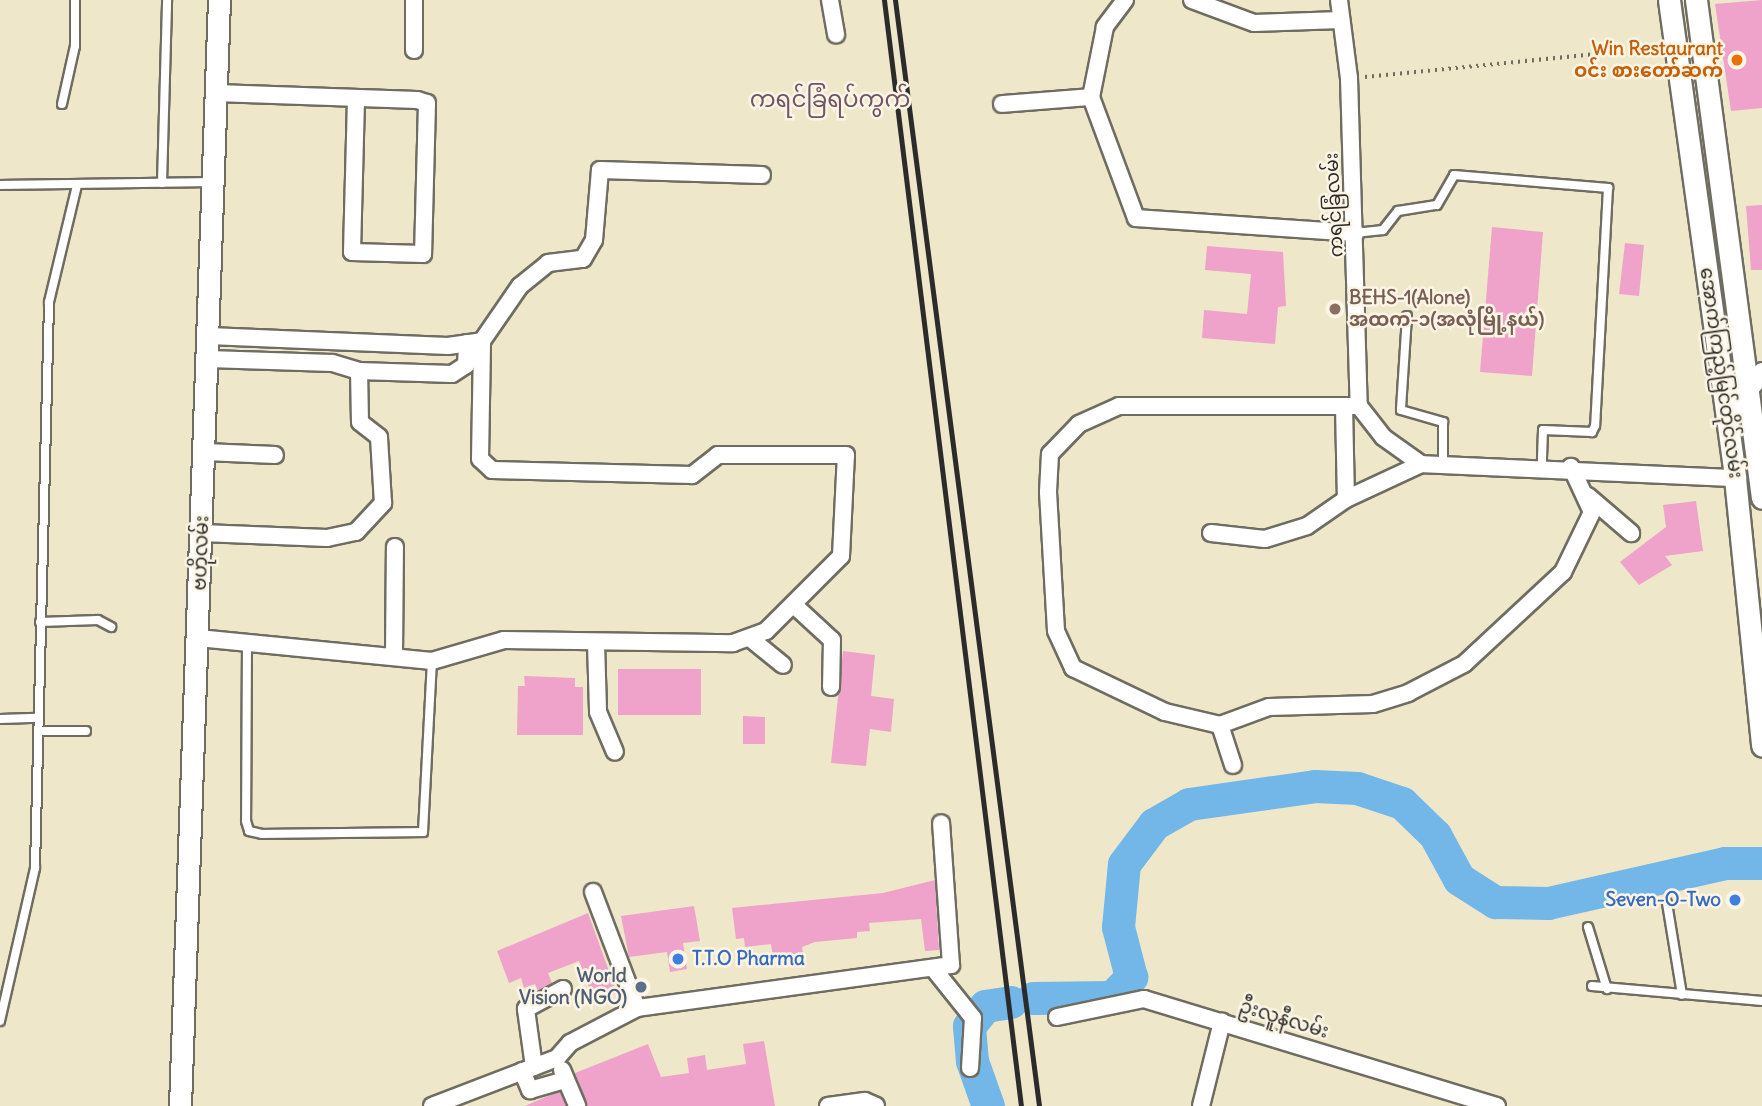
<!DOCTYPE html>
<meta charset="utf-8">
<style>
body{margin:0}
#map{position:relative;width:1762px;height:1106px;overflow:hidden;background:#eee7c9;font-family:Delius,"Noto Sans Myanmar",sans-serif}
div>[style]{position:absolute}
.river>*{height:33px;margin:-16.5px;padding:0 16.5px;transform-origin:16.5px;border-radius:16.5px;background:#72b7e8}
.building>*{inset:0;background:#efa3ca}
.path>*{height:3.5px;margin-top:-1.75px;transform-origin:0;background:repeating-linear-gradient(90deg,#6f6d62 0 2px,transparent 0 7px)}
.roads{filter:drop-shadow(2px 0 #6f6d62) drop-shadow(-2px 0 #6f6d62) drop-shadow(0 2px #6f6d62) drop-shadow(0 -2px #6f6d62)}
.service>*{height:8px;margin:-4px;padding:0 4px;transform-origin:4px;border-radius:4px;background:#fff}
.minor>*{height:16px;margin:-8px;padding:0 8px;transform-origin:8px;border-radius:8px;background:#fff}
.tertiary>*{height:19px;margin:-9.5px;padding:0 9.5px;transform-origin:9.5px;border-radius:9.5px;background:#fff}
.secondary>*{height:21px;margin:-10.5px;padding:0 10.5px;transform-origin:10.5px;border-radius:10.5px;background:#fff}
.rail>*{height:5px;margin:-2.5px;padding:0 2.5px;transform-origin:2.5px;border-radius:2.5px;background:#2b2b2b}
.dots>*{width:19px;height:19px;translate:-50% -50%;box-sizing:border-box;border:4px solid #fcf5e5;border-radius:50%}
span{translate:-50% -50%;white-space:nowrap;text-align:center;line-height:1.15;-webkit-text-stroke:5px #fcf5e5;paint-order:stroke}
.food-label{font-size:19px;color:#c56008;font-weight:700}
.right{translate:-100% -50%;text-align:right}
.street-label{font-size:19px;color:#2b2b2b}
.education-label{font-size:19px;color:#785e54;font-weight:700}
.left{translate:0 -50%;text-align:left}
.shop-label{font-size:19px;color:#366cbe;font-weight:700}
.service-label{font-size:19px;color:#4e5e75;font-weight:700}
.quarter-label{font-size:23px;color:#705563}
</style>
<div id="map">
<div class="river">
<div style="left:1033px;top:998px;width:79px;rotate:-0.7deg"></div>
<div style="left:1112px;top:997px;width:28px;rotate:-46deg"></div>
<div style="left:1131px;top:977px;width:52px;rotate:-104.6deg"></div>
<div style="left:1118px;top:927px;width:63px;rotate:-84.6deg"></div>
<div style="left:1124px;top:864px;width:50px;rotate:-53.1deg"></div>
<div style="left:1154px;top:824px;width:40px;rotate:-29.7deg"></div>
<div style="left:1189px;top:804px;width:127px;rotate:-8.1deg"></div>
<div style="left:1315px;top:786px;width:42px;rotate:2.7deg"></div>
<div style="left:1357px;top:788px;width:47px;rotate:18.4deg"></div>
<div style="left:1402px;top:803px;width:46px;rotate:44.1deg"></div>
<div style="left:1435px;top:835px;width:50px;rotate:61.4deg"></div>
<div style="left:1459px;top:879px;width:43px;rotate:32.6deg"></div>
<div style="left:1495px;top:902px;width:53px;rotate:1.1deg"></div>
<div style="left:1548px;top:903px;width:181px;rotate:-12.7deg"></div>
<div style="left:1725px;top:863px;width:37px"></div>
<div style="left:988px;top:1106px;width:48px;rotate:-109.6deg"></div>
<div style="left:972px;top:1061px;width:35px;rotate:-95deg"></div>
<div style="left:969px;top:1026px;width:26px;rotate:-51deg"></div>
<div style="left:985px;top:1006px;width:26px;rotate:-9deg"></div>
</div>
<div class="building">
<div style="clip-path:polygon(1762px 0,1762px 108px,1731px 111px,1715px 4px)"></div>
<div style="clip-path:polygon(1762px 205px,1762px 270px,1751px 270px,1746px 206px)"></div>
<div style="clip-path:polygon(1492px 227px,1543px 232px,1532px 376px,1480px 372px)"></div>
<div style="clip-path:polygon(1625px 243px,1644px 245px,1639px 296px,1619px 294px)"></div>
<div style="clip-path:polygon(1207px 246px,1283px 252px,1286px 306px,1278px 307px,1275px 344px,1202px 338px,1204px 310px,1247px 314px,1251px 274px,1205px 270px)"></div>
<div style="clip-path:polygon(1696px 501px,1703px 551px,1665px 556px,1672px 565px,1639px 585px,1620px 562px,1666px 527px,1663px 505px)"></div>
<div style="clip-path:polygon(843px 651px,875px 655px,871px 696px,894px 699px,891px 732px,870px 729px,866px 766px,831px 763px)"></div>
<div style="clip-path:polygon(618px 669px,701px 669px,701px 715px,618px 715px)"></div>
<div style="clip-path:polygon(524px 676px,575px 678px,575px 687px,583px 687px,583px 735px,517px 735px,518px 686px,525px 686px)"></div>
<div style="clip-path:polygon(743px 716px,765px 717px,765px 744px,743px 744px)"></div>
<div style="clip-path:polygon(935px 880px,939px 950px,925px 951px,921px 919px,869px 923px,870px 931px,857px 932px,857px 938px,815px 942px,802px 947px,803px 953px,773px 957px,771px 944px,745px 947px,744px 938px,736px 939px,732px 908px,883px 893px)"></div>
<div style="clip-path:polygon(694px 906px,700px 941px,683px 943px,687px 969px,670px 972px,667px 952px,629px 957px,621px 916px)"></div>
<div style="clip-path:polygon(588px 913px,617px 993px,594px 1001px,579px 961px,548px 973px,552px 983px,538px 991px,535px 984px,524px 988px,521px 978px,509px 983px,497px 951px)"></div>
<div style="clip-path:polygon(764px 1041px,775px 1106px,587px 1106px,575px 1073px,648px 1044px,661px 1077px,689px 1073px,687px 1058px,705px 1055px,707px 1070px,746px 1064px,743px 1044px)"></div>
<div style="clip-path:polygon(560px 1092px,566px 1106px,525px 1106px,550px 1095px)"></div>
</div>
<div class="path">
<div style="left:1365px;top:77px;width:293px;rotate:-5.7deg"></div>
</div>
<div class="roads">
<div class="service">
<div style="left:62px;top:104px;width:59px;rotate:-77.4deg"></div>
<div style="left:75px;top:46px;width:46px;rotate:-90deg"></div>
<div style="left:162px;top:183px;width:183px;rotate:-88.4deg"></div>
<div style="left:0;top:185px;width:210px;rotate:-0.8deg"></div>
<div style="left:1355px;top:233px;width:28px;rotate:-6deg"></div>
<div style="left:1383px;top:230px;width:24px;rotate:-52deg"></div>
<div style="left:1398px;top:211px;width:39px;rotate:-9deg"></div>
<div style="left:1437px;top:205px;width:34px;rotate:-60deg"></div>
<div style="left:1454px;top:175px;width:155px;rotate:4.8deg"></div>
<div style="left:1608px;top:188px;width:238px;rotate:93.1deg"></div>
<div style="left:1595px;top:426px;width:7px;rotate:117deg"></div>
<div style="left:1592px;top:432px;width:49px;rotate:-177.7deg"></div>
<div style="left:1543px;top:430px;width:35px;rotate:92deg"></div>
<div style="left:1407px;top:316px;width:94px;rotate:93.7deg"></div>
<div style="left:1401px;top:410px;width:44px;rotate:15.9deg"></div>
<div style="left:1443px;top:422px;width:41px;rotate:90deg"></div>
<div style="left:40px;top:622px;width:58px;rotate:-2deg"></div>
<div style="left:98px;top:620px;width:15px;rotate:28deg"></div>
<div style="left:247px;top:643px;width:178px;rotate:90.3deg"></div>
<div style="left:246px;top:821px;width:10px;rotate:73deg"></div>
<div style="left:249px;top:831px;width:13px;rotate:13deg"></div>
<div style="left:262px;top:834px;width:161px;rotate:-0.7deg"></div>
<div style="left:423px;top:832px;width:171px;rotate:-87deg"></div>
<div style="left:0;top:719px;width:38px;rotate:-2deg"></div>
<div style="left:38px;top:731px;width:48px"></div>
<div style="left:1667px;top:903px;width:93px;rotate:80.7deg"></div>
<div style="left:1588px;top:927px;width:65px;rotate:73deg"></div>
<div style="left:1592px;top:986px;width:171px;rotate:5deg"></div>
<div style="left:0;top:1021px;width:157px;rotate:-77.1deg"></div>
<div style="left:35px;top:868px;width:566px;rotate:-88.58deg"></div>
<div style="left:49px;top:302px;width:120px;rotate:-76.5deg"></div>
</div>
<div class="minor">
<div style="left:414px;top:0;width:50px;rotate:90deg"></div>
<div style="left:830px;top:0;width:35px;rotate:80deg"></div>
<div style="left:1125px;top:0;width:34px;rotate:127deg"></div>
<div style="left:1105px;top:27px;width:71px;rotate:101.3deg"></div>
<div style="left:1091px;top:97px;width:129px;rotate:69.6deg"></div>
<div style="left:1136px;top:218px;width:220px;rotate:3.9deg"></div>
<div style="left:1192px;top:0;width:66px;rotate:20.4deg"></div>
<div style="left:1254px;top:23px;width:87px;rotate:-2deg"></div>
<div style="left:1339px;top:0;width:79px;rotate:82.7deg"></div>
<div style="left:1349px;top:78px;width:328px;rotate:88.3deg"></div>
<div style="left:1359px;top:406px;width:39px;rotate:52deg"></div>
<div style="left:1383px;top:437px;width:47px;rotate:35.4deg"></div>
<div style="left:216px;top:93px;width:201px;rotate:2deg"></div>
<div style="left:417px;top:100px;width:10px;rotate:17deg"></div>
<div style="left:427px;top:103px;width:151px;rotate:91.5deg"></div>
<div style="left:423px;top:254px;width:71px;rotate:-178.4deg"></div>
<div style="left:352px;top:252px;width:153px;rotate:-88.5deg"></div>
<div style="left:1002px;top:104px;width:89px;rotate:-4.5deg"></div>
<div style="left:209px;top:336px;width:239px;rotate:2.4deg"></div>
<div style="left:448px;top:346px;width:34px;rotate:-8deg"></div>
<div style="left:359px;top:371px;width:93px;rotate:1.8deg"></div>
<div style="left:452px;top:374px;width:17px;rotate:-33deg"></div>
<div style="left:466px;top:365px;width:22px;rotate:-87deg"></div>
<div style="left:1344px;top:406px;width:93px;rotate:88.8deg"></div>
<div style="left:1359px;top:406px;width:240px;rotate:180deg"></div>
<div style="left:1119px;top:406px;width:44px;rotate:155.8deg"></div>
<div style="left:1079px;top:424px;width:42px;rotate:134deg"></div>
<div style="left:1050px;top:454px;width:38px;rotate:93deg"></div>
<div style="left:1048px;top:492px;width:139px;rotate:86.7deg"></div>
<div style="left:1056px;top:631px;width:41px;rotate:65.3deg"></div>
<div style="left:1073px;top:668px;width:102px;rotate:25.6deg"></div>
<div style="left:1165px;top:712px;width:57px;rotate:13.3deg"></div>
<div style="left:1220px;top:725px;width:52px;rotate:-20.2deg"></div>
<div style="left:1269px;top:707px;width:104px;rotate:-1.7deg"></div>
<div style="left:1373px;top:704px;width:37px;rotate:-17deg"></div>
<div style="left:1408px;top:693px;width:63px;rotate:-27.4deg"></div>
<div style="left:1464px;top:664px;width:135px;rotate:-42.9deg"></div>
<div style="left:1563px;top:572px;width:67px;rotate:-64.2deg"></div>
<div style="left:1592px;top:512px;width:50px;rotate:-115deg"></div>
<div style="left:205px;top:452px;width:70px;rotate:2.5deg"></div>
<div style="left:1588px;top:496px;width:57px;rotate:40.7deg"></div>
<div style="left:202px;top:533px;width:125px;rotate:2.3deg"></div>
<div style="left:327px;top:538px;width:30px;rotate:-12deg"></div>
<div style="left:356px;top:532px;width:40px;rotate:-47deg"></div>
<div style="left:383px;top:503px;width:66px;rotate:-93.5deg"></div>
<div style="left:379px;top:437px;width:24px;rotate:-142deg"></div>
<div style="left:360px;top:422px;width:51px;rotate:-91.1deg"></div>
<div style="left:359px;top:371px;width:28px;rotate:-163deg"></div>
<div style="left:332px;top:363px;width:124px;rotate:-178.2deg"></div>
<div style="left:1211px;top:533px;width:54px;rotate:6.3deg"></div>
<div style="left:1265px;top:539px;width:44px;rotate:-17.2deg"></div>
<div style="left:1307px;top:526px;width:47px;rotate:-34.7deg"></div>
<div style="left:1346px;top:499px;width:83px;rotate:-25deg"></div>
<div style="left:1421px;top:464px;width:314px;rotate:2.6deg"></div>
<div style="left:795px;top:606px;width:50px;rotate:42.6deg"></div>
<div style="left:832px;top:640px;width:47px;rotate:91.2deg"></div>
<div style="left:198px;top:638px;width:235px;rotate:5.6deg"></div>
<div style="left:432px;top:661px;width:75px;rotate:-16.3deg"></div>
<div style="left:504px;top:640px;width:229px;rotate:0.8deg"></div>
<div style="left:733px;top:643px;width:35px;rotate:-20deg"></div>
<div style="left:766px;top:631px;width:106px;rotate:-45deg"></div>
<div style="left:841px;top:556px;width:101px;rotate:-87.2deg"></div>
<div style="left:846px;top:455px;width:128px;rotate:180deg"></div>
<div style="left:718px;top:455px;width:33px;rotate:142deg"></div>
<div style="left:692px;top:475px;width:200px;rotate:-178.6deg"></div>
<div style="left:492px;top:470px;width:16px;rotate:-137deg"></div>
<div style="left:480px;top:459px;width:118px;rotate:-89deg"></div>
<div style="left:482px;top:341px;width:67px;rotate:-55.4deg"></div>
<div style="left:520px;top:286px;width:36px;rotate:-39deg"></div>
<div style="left:548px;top:263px;width:35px;rotate:-7deg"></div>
<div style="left:583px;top:259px;width:22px;rotate:-60deg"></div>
<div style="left:594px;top:240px;width:70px;rotate:-85.1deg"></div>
<div style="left:600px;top:170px;width:162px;rotate:1.8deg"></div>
<div style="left:751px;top:639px;width:41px;rotate:39.1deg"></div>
<div style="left:596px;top:643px;width:69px;rotate:88.3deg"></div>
<div style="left:598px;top:712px;width:43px;rotate:67deg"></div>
<div style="left:394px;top:655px;width:108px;rotate:-89.5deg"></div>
<div style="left:1220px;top:725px;width:42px;rotate:72deg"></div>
<div style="left:593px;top:892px;width:124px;rotate:69.2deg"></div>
<div style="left:933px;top:968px;width:64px;rotate:51.3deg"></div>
<div style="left:973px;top:1018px;width:50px;rotate:93.4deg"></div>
<div style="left:1057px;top:1017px;width:89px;rotate:-11.7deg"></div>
<div style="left:1144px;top:999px;width:369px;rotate:16.9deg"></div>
<div style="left:534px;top:1067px;width:59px;rotate:-97.9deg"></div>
<div style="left:526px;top:1009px;width:42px;rotate:-28.4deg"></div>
<div style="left:562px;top:1070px;width:39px;rotate:67deg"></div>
<div style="left:522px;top:1071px;width:21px;rotate:67deg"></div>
<div style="left:530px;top:1090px;width:36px;rotate:-16deg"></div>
<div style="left:432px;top:1106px;width:134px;rotate:-21deg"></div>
<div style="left:557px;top:1058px;width:20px;rotate:-49deg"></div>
<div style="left:570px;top:1043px;width:76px;rotate:-27.6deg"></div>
<div style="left:637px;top:1008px;width:317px;rotate:-7.8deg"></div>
<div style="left:951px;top:965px;width:142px;rotate:-94deg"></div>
<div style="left:828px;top:1106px;width:37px;rotate:-8deg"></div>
<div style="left:865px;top:1101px;width:12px;rotate:24deg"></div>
<div style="left:1201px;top:1106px;width:87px;rotate:-76deg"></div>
</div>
<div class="tertiary">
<div style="left:1726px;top:415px;width:56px;rotate:-50.1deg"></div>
</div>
<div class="secondary">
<div style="left:1669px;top:0;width:483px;rotate:82.1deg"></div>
<div style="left:1735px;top:478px;width:269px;rotate:84.2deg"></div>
<div style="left:1696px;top:0;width:502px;rotate:82.45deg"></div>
<div style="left:180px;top:1106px;width:1107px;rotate:-87.98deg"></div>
</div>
</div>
<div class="rail">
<div style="left:884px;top:0;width:1114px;rotate:82.94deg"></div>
<div style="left:895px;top:0;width:1115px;rotate:82.58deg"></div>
</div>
<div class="dots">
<div style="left:1737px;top:60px;background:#e8710a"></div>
<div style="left:1335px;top:309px;background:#8d6e63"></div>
<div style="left:1735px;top:900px;background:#3f7fe0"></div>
<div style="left:678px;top:959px;background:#3f7fe0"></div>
<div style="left:641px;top:987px;background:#5c6f8a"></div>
</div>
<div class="food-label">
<span class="right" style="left:1723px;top:60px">Win Restaurant<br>ဝင်း စားတော်ဆက်</span>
</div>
<div class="street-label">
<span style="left:1334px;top:205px;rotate:-93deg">ကရင်ခြံလမ်း</span>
<span style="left:1721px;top:373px;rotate:82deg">အောက်ကြည့်မြင်တိုင်လမ်း</span>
<span style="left:201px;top:553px;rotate:-88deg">ဗဟိုလမ်း</span>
<span style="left:1284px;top:1019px;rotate:17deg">ဦးလူနီလမ်း</span>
</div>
<div class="education-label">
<span class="left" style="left:1349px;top:309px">BEHS-1(Alone)<br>အထက-၁(အလုံမြို့နယ်)</span>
</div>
<div class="shop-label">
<span class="right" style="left:1721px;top:900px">Seven-O-Two</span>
<span class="left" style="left:692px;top:959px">T.T.O Pharma</span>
</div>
<div class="service-label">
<span class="right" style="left:627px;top:987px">World<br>Vision (NGO)</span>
</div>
<div class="quarter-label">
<span style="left:830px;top:99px">ကရင်ခြံရပ်ကွက်</span>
</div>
</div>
